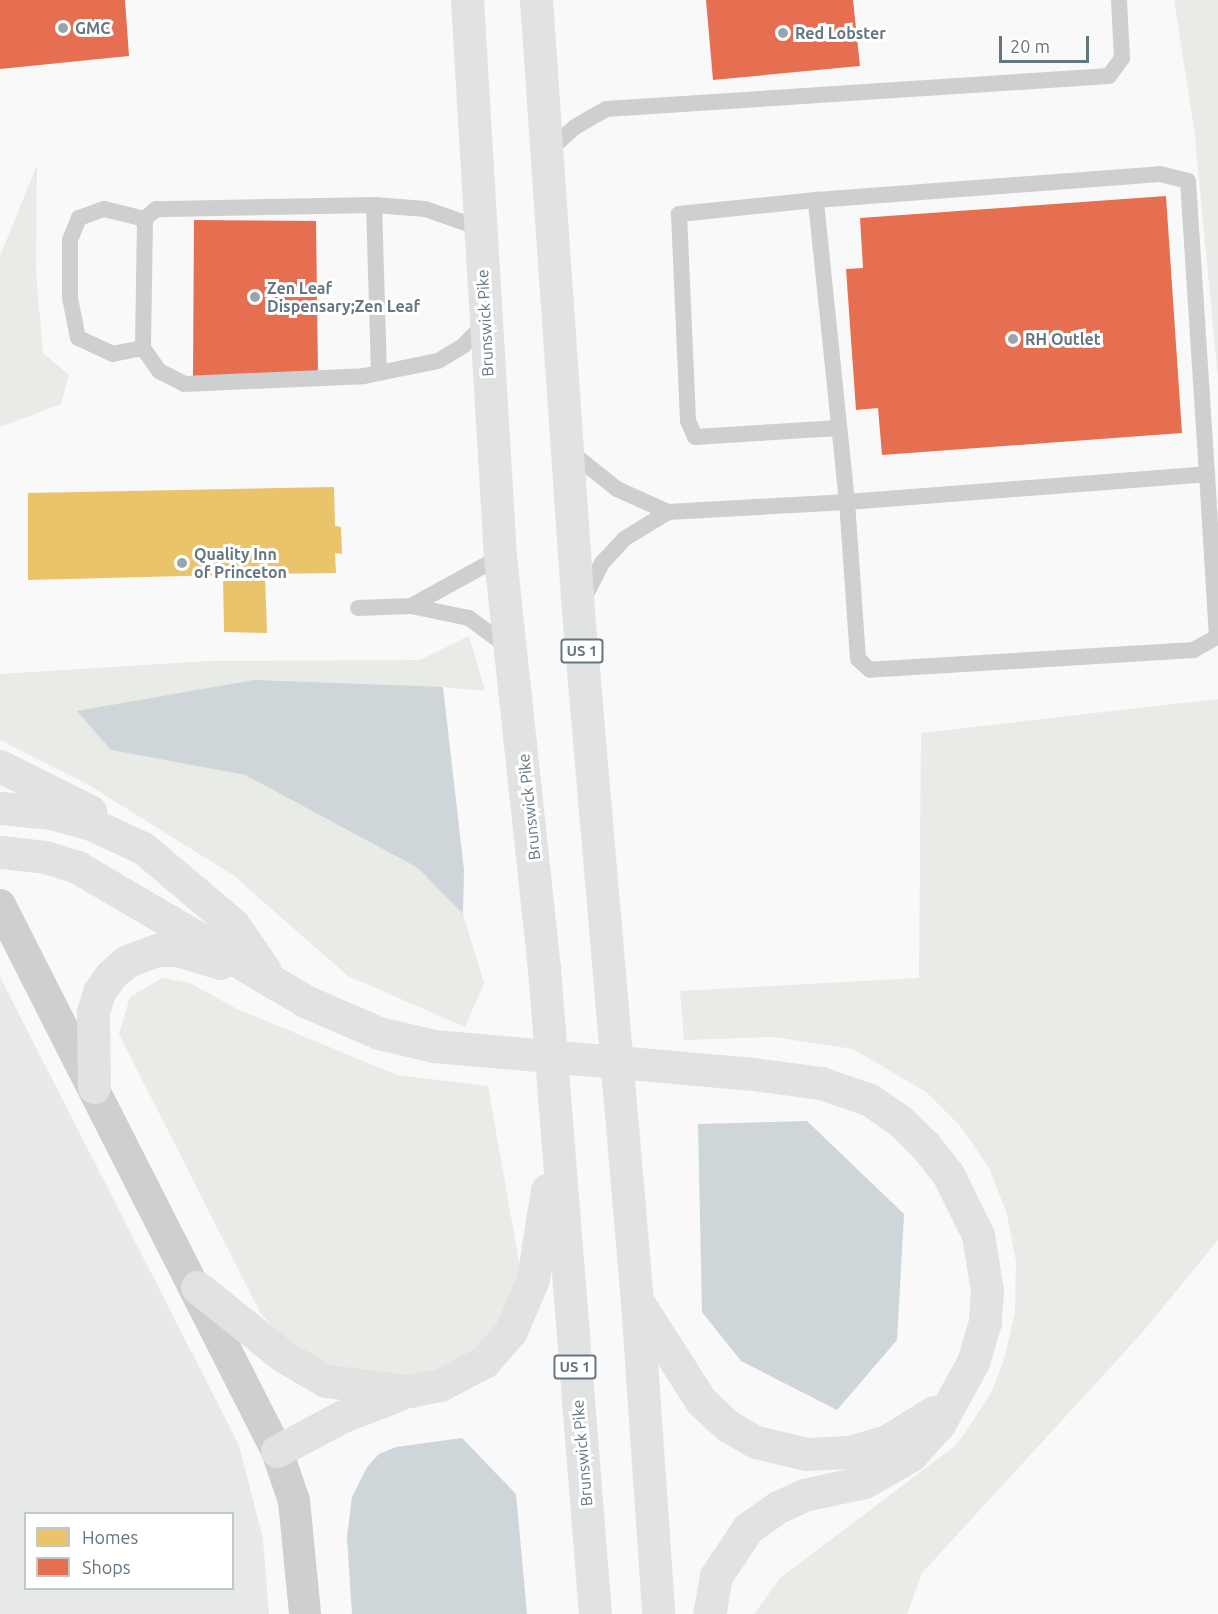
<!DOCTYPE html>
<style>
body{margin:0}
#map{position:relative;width:1218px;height:1614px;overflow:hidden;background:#f9f9f9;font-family:Ubuntu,sans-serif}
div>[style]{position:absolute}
.built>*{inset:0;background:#e8e9e9}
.green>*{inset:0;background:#e8ebe6}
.water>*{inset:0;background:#ced6d9}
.homes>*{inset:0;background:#e9c46a}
.shops>*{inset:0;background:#e76f51}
.service>*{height:16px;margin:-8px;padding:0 8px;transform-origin:8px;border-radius:8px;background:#cecfd0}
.minor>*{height:32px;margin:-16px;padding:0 16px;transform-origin:16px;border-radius:16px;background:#cecfd0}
.trunk>*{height:33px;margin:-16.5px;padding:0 16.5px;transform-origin:16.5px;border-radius:16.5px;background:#e1e2e2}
.dots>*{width:16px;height:16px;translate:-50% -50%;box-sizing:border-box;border:3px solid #fff;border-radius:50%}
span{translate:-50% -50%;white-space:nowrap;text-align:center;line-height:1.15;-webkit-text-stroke:6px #fff;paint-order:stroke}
.shield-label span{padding:2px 4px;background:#fff;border:2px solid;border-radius:4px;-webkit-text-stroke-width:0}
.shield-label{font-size:15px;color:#657683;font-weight:700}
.poi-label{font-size:16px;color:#657683;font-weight:700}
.left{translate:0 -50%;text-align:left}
.street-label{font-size:16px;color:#657683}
.legend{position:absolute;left:24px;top:1512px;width:210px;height:78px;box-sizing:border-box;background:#fff;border:2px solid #c1c8cd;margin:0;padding:8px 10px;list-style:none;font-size:18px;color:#657683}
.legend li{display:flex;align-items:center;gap:12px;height:30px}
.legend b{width:30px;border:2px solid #c1c8cd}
.scale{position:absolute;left:999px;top:36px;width:90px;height:27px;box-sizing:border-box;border:3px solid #657683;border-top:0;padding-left:8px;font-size:18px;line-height:21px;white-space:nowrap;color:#657683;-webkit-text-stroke:4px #fff;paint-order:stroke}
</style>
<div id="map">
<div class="built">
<div style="clip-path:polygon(evenodd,0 977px,239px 1445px,263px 1539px,269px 1614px,0 1614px,0 977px,26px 1514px,232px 1514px,232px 1588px,26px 1588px,26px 1514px)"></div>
</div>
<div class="green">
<div style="clip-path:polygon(1174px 0,1218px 0,1218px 378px,1194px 128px)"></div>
<div style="clip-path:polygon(37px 165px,36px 272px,43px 353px,69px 375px,61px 404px,0 427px,0 256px)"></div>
<div style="clip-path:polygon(469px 636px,485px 691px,443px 687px,111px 750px,245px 775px,418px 868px,463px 914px,484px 983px,465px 1027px,348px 976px,233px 875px,87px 784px,0 740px,0 674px,208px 661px,420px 660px)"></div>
<div style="clip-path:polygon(1218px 699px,1218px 1240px,1141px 1334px,922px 1573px,907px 1614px,754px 1614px,780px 1578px,955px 1446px,965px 1433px,992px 1391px,1004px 1360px,1015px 1312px,1016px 1262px,1007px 1214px,989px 1168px,961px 1127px,926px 1092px,853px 1049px,773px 1037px,684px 1040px,680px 991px,919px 978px,921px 733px)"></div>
<div style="clip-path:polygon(162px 978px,190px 983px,237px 1009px,397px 1075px,488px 1086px,520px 1268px,515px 1303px,485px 1344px,457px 1367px,417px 1376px,353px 1380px,293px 1348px,261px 1314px,119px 1034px,130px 997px)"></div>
</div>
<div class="water">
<div style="clip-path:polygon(254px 680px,443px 687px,464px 870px,463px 914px,418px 868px,245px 775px,111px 750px,77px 711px)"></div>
<div style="clip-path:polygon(807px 1121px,904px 1214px,897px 1340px,837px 1410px,741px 1361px,702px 1312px,698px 1124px)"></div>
<div style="clip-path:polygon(462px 1438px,516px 1494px,527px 1614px,352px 1614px,347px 1537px,352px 1497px,367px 1467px,379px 1454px,396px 1447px)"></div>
</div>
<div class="homes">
<div style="clip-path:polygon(334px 487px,335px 526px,341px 527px,342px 554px,335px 553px,336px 573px,265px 574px,267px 633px,224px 632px,223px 575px,28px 580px,28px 493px)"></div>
</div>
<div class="shops">
<div style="clip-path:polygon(0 0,125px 0,129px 56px,0 69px)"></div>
<div style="clip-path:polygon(706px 0,853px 0,860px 66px,713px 80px)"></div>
<div style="clip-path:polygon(1166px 196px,1182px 433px,882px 455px,878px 408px,856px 410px,846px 269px,863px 268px,860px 218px)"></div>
<div style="clip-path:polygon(194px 220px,316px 221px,318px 373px,193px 377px)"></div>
</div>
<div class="service">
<div style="left:546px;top:153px;width:39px;rotate:-42deg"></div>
<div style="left:575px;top:127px;width:36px;rotate:-30deg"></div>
<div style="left:606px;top:109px;width:504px;rotate:-3.75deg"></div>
<div style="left:1109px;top:76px;width:22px;rotate:-54deg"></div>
<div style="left:1122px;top:58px;width:58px;rotate:-93deg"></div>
<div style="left:816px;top:200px;width:345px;rotate:-4.3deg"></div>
<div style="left:1160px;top:174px;width:29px;rotate:14deg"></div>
<div style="left:1188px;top:181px;width:294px;rotate:86.3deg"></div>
<div style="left:374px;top:205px;width:168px;rotate:88.3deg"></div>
<div style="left:480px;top:228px;width:58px;rotate:-160.9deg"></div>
<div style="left:425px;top:209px;width:51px;rotate:-175.5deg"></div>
<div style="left:374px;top:205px;width:218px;rotate:178.9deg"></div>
<div style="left:156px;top:209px;width:15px;rotate:138deg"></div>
<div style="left:145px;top:219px;width:129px;rotate:90.9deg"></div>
<div style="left:143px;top:348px;width:28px;rotate:55deg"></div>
<div style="left:159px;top:371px;width:28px;rotate:27deg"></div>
<div style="left:184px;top:384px;width:180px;rotate:-2.5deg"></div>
<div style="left:364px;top:376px;width:76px;rotate:-11.5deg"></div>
<div style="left:438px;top:361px;width:29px;rotate:-31deg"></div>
<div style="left:463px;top:346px;width:30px;rotate:-46deg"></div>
<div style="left:143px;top:348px;width:31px;rotate:169deg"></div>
<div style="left:113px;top:354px;width:38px;rotate:-155deg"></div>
<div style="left:78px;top:338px;width:41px;rotate:-101.3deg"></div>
<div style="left:70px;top:298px;width:58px;rotate:-90deg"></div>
<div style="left:70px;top:240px;width:24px;rotate:-68deg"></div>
<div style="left:79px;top:218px;width:27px;rotate:-20deg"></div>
<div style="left:104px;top:209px;width:42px;rotate:13.7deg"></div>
<div style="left:568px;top:450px;width:63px;rotate:38.5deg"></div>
<div style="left:617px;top:489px;width:56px;rotate:24.3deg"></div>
<div style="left:582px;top:602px;width:44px;rotate:-62.9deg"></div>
<div style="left:602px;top:563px;width:33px;rotate:-47deg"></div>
<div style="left:624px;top:539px;width:52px;rotate:-31.5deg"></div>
<div style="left:668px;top:512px;width:179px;rotate:-3.2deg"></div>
<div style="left:847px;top:502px;width:361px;rotate:-4.4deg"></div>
<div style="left:1207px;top:474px;width:163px;rotate:86.5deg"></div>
<div style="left:1217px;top:637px;width:26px;rotate:151deg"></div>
<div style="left:1194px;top:650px;width:325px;rotate:176.5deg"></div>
<div style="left:870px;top:670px;width:16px;rotate:-137deg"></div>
<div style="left:858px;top:659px;width:157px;rotate:-94deg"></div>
<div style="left:847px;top:502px;width:304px;rotate:-95.9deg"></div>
<div style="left:816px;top:200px;width:138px;rotate:174.2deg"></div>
<div style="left:679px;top:214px;width:207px;rotate:87.5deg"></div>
<div style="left:688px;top:421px;width:17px;rotate:66deg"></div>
<div style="left:695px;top:437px;width:144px;rotate:-3.6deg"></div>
<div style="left:411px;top:606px;width:102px;rotate:-28.8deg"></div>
<div style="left:358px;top:608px;width:53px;rotate:-2.2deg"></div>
<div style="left:411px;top:606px;width:59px;rotate:11.7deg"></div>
<div style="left:469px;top:618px;width:49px;rotate:36.6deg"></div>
</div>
<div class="minor">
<div style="left:0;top:905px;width:612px;rotate:63.1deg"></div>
<div style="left:277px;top:1451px;width:53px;rotate:71.2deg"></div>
<div style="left:294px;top:1501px;width:114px;rotate:84.4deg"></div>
</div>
<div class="trunk">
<div style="left:467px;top:0;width:558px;rotate:86.61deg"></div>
<div style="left:500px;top:557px;width:414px;rotate:83.9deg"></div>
<div style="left:544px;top:969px;width:647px;rotate:85.48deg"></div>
<div style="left:536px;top:0;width:612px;rotate:86.07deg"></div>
<div style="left:578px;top:611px;width:694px;rotate:85.12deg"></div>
<div style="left:637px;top:1302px;width:313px;rotate:86.1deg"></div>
<div style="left:0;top:766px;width:101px;rotate:26.6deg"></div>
<div style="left:0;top:808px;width:51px;rotate:5.6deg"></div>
<div style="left:51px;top:813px;width:41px;rotate:15.4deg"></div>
<div style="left:91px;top:824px;width:57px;rotate:24.8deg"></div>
<div style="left:143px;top:848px;width:118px;rotate:40.2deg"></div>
<div style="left:233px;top:924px;width:55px;rotate:55.4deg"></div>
<div style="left:0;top:852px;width:45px;rotate:6.3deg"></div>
<div style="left:45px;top:857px;width:34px;rotate:17deg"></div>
<div style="left:77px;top:867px;width:264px;rotate:30.4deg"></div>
<div style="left:305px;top:1001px;width:81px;rotate:23.4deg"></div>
<div style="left:379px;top:1033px;width:57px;rotate:13.3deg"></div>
<div style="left:434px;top:1046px;width:312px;rotate:5deg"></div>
<div style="left:745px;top:1073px;width:77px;rotate:7.5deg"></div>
<div style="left:821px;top:1083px;width:52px;rotate:19.1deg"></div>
<div style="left:870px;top:1100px;width:35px;rotate:35deg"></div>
<div style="left:899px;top:1120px;width:36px;rotate:44deg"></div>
<div style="left:925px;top:1145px;width:37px;rotate:52deg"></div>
<div style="left:948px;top:1174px;width:68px;rotate:63.8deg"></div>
<div style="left:978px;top:1235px;width:57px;rotate:80.9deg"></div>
<div style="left:987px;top:1291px;width:31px;rotate:94deg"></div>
<div style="left:985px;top:1322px;width:42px;rotate:106.7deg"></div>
<div style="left:973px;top:1362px;width:71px;rotate:118.7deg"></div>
<div style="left:939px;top:1424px;width:43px;rotate:132.2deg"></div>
<div style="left:910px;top:1456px;width:53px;rotate:150.5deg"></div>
<div style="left:864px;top:1482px;width:61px;rotate:167.8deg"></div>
<div style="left:804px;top:1495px;width:29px;rotate:155deg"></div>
<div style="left:778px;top:1507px;width:37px;rotate:145deg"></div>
<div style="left:748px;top:1528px;width:58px;rotate:123.7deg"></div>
<div style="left:716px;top:1576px;width:39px;rotate:100deg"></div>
<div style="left:94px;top:1087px;width:75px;rotate:-90.8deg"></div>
<div style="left:93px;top:1012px;width:21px;rotate:-73deg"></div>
<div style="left:99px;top:992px;width:21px;rotate:-55deg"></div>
<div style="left:111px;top:975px;width:21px;rotate:-41deg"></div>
<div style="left:127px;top:961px;width:32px;rotate:-20deg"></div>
<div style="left:157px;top:950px;width:20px"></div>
<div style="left:177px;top:950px;width:45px;rotate:16.8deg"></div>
<div style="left:197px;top:1287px;width:110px;rotate:38.7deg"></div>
<div style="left:283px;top:1356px;width:50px;rotate:30.2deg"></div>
<div style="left:326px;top:1381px;width:84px;rotate:6.9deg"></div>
<div style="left:409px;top:1391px;width:32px;rotate:-11deg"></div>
<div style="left:440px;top:1385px;width:50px;rotate:-27.6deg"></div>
<div style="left:484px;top:1362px;width:41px;rotate:-48.9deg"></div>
<div style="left:511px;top:1331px;width:56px;rotate:-67.1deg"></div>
<div style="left:533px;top:1279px;width:90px;rotate:-81.1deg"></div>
<div style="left:639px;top:1304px;width:115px;rotate:57.4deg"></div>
<div style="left:701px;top:1401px;width:37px;rotate:43deg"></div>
<div style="left:728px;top:1426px;width:32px;rotate:30deg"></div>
<div style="left:756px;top:1442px;width:51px;rotate:13.5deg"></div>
<div style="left:806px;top:1454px;width:43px;rotate:-2.7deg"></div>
<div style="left:849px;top:1452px;width:40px;rotate:-16deg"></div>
<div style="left:887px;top:1441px;width:55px;rotate:-31.7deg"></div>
<div style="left:277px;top:1451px;width:75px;rotate:-27.9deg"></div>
<div style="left:343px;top:1416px;width:59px;rotate:-20.9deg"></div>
</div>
<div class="dots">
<div style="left:63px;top:28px;background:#99a4ac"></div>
<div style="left:783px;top:33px;background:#99a4ac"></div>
<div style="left:255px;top:297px;background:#99a4ac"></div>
<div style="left:1013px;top:339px;background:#99a4ac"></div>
<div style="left:182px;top:563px;background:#99a4ac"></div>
</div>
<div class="shield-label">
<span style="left:582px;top:651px">US 1</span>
<span style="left:575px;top:1367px">US 1</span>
</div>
<div class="poi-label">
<span class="left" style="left:75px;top:28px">GMC</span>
<span class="left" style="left:795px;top:33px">Red Lobster</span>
<span class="left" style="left:267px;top:297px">Zen Leaf<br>Dispensary;Zen Leaf</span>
<span class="left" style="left:1025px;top:339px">RH Outlet</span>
<span class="left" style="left:194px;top:563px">Quality Inn<br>of Princeton</span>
</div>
<div class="street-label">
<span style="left:485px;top:323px;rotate:-93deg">Brunswick Pike</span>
<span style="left:529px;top:807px;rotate:-96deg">Brunswick Pike</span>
<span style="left:582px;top:1453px;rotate:-95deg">Brunswick Pike</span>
</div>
<ul class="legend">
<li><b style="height:16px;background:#e9c46a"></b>Homes</li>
<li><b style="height:16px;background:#e76f51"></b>Shops</li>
</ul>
<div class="scale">20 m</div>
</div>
